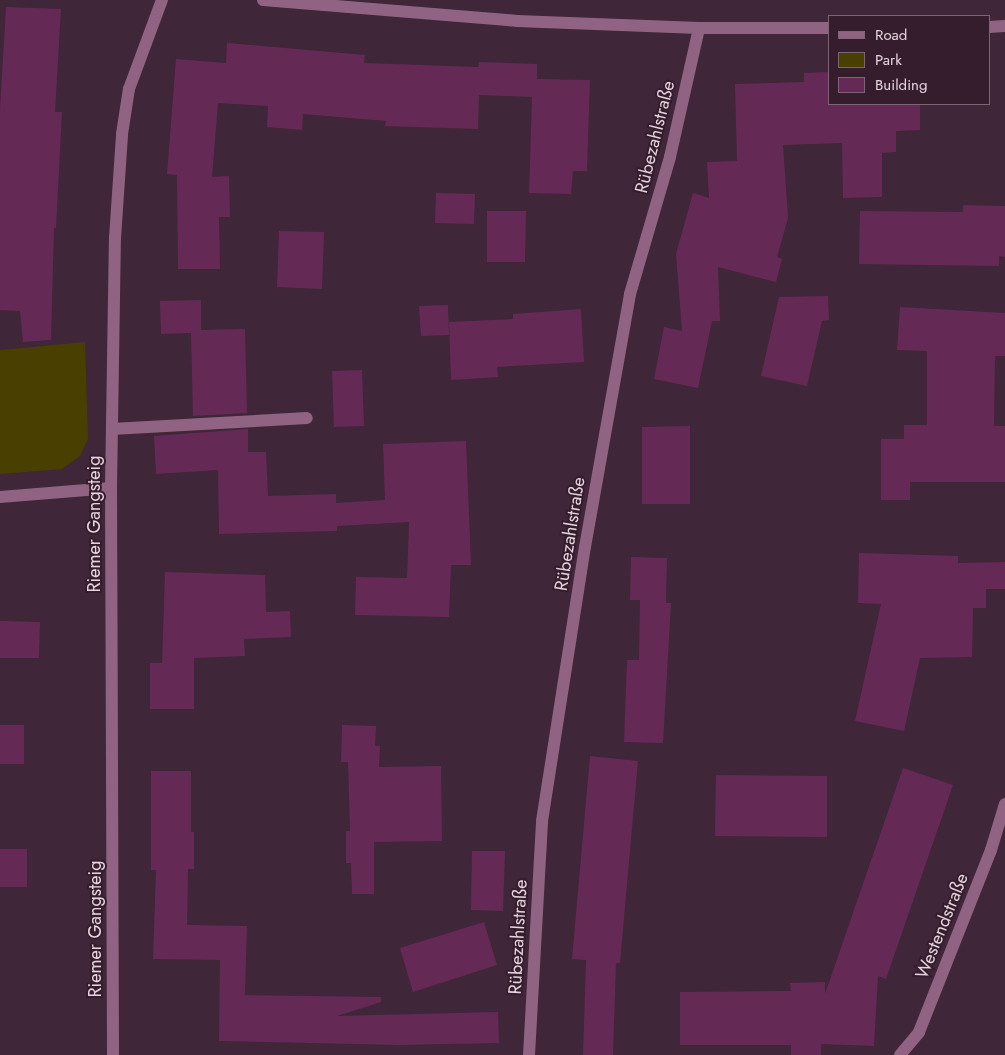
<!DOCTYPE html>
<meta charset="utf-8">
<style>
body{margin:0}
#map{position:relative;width:1005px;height:1055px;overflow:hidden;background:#402639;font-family:Jost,sans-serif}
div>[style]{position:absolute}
.green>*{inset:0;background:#493f00}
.building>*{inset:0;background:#652955}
.minor>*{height:12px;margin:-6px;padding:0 6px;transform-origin:6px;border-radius:6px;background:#916383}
span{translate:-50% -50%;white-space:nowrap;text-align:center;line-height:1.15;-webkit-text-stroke:4px #361d2e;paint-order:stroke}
.street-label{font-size:18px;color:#e5d4df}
.legend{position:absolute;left:828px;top:15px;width:162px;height:90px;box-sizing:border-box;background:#361d2e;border:1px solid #7c6675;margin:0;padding:6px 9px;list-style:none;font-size:15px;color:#e5d4df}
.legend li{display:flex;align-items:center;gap:10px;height:25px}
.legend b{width:25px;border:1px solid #7c6675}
</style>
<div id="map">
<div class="green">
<div style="clip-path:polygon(85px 342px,88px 439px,80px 456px,62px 469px,0 474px,0 350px)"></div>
</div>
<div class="building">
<div style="clip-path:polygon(6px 7px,61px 9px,55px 112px,62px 112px,56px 228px,54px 228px,51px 340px,23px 342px,20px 311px,0 310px,0 109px)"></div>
<div style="clip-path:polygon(227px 43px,365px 55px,364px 63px,478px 67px,479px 62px,537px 64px,537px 79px,590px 80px,587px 171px,573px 171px,571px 194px,529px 193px,532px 97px,479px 95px,478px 129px,385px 126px,386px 121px,303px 114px,302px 130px,267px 127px,268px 106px,218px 103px,212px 177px,229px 176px,230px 217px,219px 217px,220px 269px,178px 269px,177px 175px,167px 174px,176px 59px,226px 63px)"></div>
<div style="clip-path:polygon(829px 72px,829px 104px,920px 104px,920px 130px,896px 131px,896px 152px,882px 153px,882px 197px,843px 198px,842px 143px,783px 145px,788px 218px,777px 257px,782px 259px,776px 282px,718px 267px,720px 321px,712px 321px,698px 388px,654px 379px,664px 327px,682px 331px,676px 254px,693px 193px,709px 198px,707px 162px,737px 161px,735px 84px,804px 82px,804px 73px)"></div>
<div style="clip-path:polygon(436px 193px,475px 194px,474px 224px,435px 223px)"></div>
<div style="clip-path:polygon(963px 205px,1005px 206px,1005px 257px,999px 256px,999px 266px,859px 264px,860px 211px,963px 212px)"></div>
<div style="clip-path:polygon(487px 211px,526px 211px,525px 262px,487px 262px)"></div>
<div style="clip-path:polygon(279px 231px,324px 232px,322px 289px,277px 287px)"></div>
<div style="clip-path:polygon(828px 296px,829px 320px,822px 321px,807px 386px,761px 376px,779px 297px)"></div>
<div style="clip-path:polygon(201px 300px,201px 330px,245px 329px,247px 413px,193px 416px,191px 333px,161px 334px,160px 301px)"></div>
<div style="clip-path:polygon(448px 305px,449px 335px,421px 336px,419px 306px)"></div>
<div style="clip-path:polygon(900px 307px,1005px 313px,1005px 356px,995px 356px,994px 426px,1005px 426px,1005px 482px,910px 482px,910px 500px,881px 500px,881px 439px,904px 439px,904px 425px,927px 425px,927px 351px,897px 350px)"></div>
<div style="clip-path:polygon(581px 309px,584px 362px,497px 367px,498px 377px,451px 380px,449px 322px,513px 319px,513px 314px)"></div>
<div style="clip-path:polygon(362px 370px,364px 426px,334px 427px,332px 371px)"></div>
<div style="clip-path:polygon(690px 426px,690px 504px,642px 504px,642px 427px)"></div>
<div style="clip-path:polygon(248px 429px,248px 452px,266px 452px,268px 496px,336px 494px,336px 503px,385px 500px,383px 444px,466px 441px,471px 565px,451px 565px,449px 617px,355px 615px,356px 577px,407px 578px,409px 522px,337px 526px,337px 531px,219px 534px,218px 470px,156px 474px,154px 436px)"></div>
<div style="clip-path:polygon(859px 553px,958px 556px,958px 563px,1005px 562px,1005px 589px,986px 589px,986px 608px,973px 608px,972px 657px,920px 658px,904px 731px,855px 721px,881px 604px,858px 603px)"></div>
<div style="clip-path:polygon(631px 557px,667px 558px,666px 603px,671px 603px,663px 743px,624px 742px,627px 660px,639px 660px,640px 600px,630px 600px)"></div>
<div style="clip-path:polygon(165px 572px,265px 575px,266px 612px,290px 611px,291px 637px,244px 639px,245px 656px,194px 658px,194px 709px,150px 709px,150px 663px,162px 663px)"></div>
<div style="clip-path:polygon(0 621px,40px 622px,39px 658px,0 658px)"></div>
<div style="clip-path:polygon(0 725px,24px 725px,24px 764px,0 764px)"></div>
<div style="clip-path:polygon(342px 725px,376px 726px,375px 746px,380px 746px,379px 767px,441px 766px,442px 841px,374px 842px,374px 894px,352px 894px,351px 863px,346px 863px,346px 831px,350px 831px,348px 762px,341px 762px)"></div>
<div style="clip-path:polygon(590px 756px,638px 761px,620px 963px,616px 963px,613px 1055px,583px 1055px,586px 960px,572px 959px)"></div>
<div style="clip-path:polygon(903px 768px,953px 785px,886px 979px,878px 976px,874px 1046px,821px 1044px,821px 1055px,791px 1055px,791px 1045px,680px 1045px,680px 992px,791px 991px,790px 983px,825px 982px,825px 994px)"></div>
<div style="clip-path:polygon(151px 771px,191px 771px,191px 832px,194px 832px,194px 869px,188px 869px,187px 925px,247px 926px,245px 995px,381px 997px,381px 1002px,337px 1016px,498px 1012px,499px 1043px,398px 1045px,219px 1041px,220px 960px,153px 959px,156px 870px,151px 870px)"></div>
<div style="clip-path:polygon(716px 775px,827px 776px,827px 837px,715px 836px)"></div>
<div style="clip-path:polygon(0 849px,27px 849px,27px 887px,0 887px)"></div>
<div style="clip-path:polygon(472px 851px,505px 851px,503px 911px,471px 910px)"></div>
<div style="clip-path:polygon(484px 922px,497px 965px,413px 992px,400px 948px)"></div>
</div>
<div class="minor">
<div style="left:263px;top:0;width:255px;rotate:4.7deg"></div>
<div style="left:517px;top:21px;width:182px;rotate:2.2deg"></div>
<div style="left:699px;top:28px;width:130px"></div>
<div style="left:989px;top:27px;width:16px;rotate:-4deg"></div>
<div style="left:112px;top:429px;width:195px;rotate:-3.2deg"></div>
<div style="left:0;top:497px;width:111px;rotate:-4.6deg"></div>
<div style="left:113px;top:1055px;width:567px;rotate:-90.2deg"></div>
<div style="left:111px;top:488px;width:250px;rotate:-89.1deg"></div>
<div style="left:115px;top:238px;width:104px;rotate:-86.1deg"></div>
<div style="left:122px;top:134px;width:46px;rotate:-81.2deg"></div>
<div style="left:129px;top:89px;width:95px;rotate:-69.7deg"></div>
<div style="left:529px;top:1055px;width:234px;rotate:-86.8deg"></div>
<div style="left:542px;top:821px;width:277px;rotate:-81.1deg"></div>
<div style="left:585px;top:547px;width:257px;rotate:-79.9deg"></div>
<div style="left:630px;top:294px;width:143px;rotate:-73.7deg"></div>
<div style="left:670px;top:157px;width:132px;rotate:-77.3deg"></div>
<div style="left:900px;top:1055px;width:30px;rotate:-50deg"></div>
<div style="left:919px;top:1032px;width:196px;rotate:-68.4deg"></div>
<div style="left:991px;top:850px;width:48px;rotate:-73.1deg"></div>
</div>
<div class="street-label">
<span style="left:655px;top:137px;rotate:-76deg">Rübezahlstraße</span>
<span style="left:94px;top:524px;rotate:-90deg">Riemer Gangsteig</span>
<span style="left:570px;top:534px;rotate:-81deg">Rübezahlstraße</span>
<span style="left:942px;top:926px;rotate:-68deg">Westendstraße</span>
<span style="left:95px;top:929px;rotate:-90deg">Riemer Gangsteig</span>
<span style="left:518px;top:937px;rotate:-87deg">Rübezahlstraße</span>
</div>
<ul class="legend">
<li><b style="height:6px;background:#916383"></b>Road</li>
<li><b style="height:14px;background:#493f00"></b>Park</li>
<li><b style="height:14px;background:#652955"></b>Building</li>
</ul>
</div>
